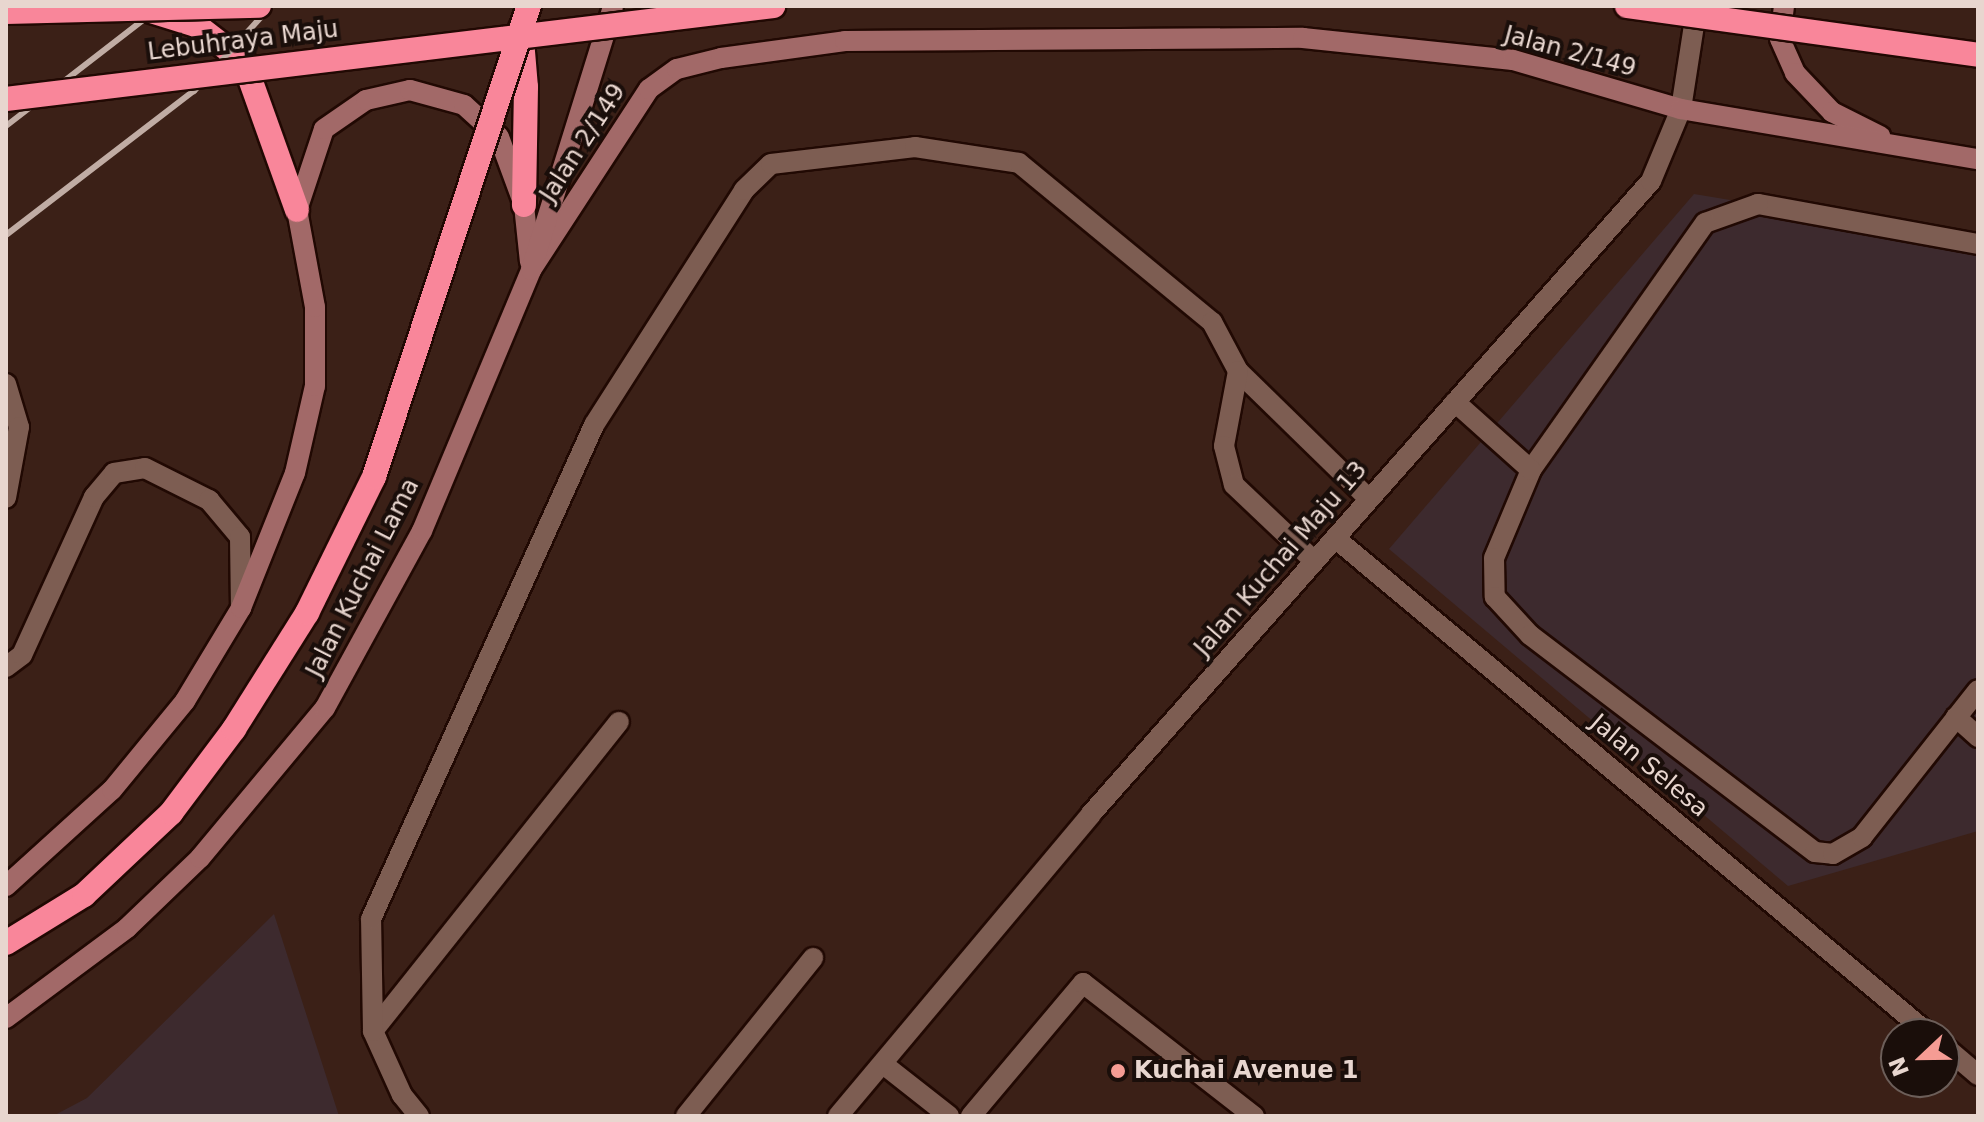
<!DOCTYPE html>
<style>
body{margin:0}
#map{position:relative;width:1984px;height:1122px;overflow:hidden;background:#3b2017;font-family:"DejaVu Sans",sans-serif}
div>[style]{position:absolute}
.commercial>*{inset:0;background:#3d2a2e}
.roads{filter:drop-shadow(2px 0 #210903) drop-shadow(-2px 0 #210903) drop-shadow(0 2px #210903) drop-shadow(0 -2px #210903)}
.service>*{height:20px;margin:-10px;padding:0 10px;transform-origin:10px;border-radius:10px;background:#7d5d52}
.minor>*{height:20px;margin:-10px;padding:0 10px;transform-origin:10px;border-radius:10px;background:#7d5d52}
.secondary>*{height:20px;margin:-10px;padding:0 10px;transform-origin:10px;border-radius:10px;background:#a26968}
.motorway>*{height:24px;margin:-12px;padding:0 12px;transform-origin:12px;border-radius:12px;background:#f9869a}
.rail>*{height:6px;margin:-3px;padding:0 3px;transform-origin:3px;border-radius:3px;background:#c0aca4}
.bridges{filter:drop-shadow(2px 0 #210903) drop-shadow(-2px 0 #210903) drop-shadow(0 2px #210903) drop-shadow(0 -2px #210903)}
.motorway-bridge>*{height:24px;margin:-12px;padding:0 12px;transform-origin:12px;border-radius:12px;background:#f9869a}
.dots>*{width:22px;height:22px;translate:-50% -50%;box-sizing:border-box;border:4px solid #1a0e0a;border-radius:50%}
span{translate:-50% -50%;white-space:nowrap;text-align:center;line-height:1.15;-webkit-text-stroke:8px #1a0e0a;paint-order:stroke}
.street-label{font-size:24px;color:#e8d6cf}
.poi-label{font-size:24px;color:#e8d6cf;font-weight:700}
.left{translate:0 -50%;text-align:left}
.frame{position:absolute;inset:0;border:8px solid #e8d6cf;pointer-events:none}
.north{position:absolute;left:1880px;top:1018px;width:80px;height:80px;box-sizing:border-box;background:#1a0e0a;border:2px solid #6c5e59;border-radius:50%;rotate:248deg;font-size:22px;font-weight:700;line-height:32px;text-align:center;color:#e8d6cf}
.north::after{content:'';display:block;margin:auto;width:28px;height:36px;background:#f59c94;clip-path:polygon(50% 0,100% 100%,50% 72%,0 100%)}
</style>
<div id="map">
<div class="commercial">
<div style="clip-path:polygon(1694px 194px,1978px 241px,1978px 831px,1788px 886px,1389px 549px)"></div>
<div style="clip-path:polygon(274px 914px,339px 1116px,53px 1116px,87px 1098px)"></div>
</div>
<div class="roads">
<div class="service">
<div style="left:1978px;top:244px;width:224px;rotate:-169.7deg"></div>
<div style="left:1758px;top:204px;width:56px;rotate:160.3deg"></div>
<div style="left:1705px;top:223px;width:302px;rotate:125.2deg"></div>
<div style="left:1531px;top:470px;width:95px;rotate:112.8deg"></div>
<div style="left:1494px;top:558px;width:39px;rotate:89deg"></div>
<div style="left:1495px;top:597px;width:52px;rotate:47.4deg"></div>
<div style="left:1530px;top:635px;width:358px;rotate:37.3deg"></div>
<div style="left:1815px;top:852px;width:18px;rotate:6deg"></div>
<div style="left:1833px;top:854px;width:34px;rotate:-30deg"></div>
<div style="left:1862px;top:837px;width:187px;rotate:-51.7deg"></div>
<div style="left:1238px;top:371px;width:183px;rotate:44.3deg"></div>
<div style="left:6px;top:384px;width:45px;rotate:73.2deg"></div>
<div style="left:19px;top:427px;width:72px;rotate:100.4deg"></div>
<div style="left:1455px;top:402px;width:102px;rotate:41.8deg"></div>
<div style="left:6px;top:667px;width:20px;rotate:-37deg"></div>
<div style="left:22px;top:655px;width:174px;rotate:-65.5deg"></div>
<div style="left:94px;top:497px;width:31px;rotate:-50deg"></div>
<div style="left:114px;top:473px;width:31px;rotate:-9deg"></div>
<div style="left:145px;top:468px;width:72px;rotate:26.6deg"></div>
<div style="left:209px;top:500px;width:48px;rotate:50deg"></div>
<div style="left:240px;top:537px;width:71px;rotate:89.2deg"></div>
<div style="left:1956px;top:717px;width:30px;rotate:42deg"></div>
<div style="left:373px;top:1031px;width:395px;rotate:-51.5deg"></div>
<div style="left:883px;top:1064px;width:84px;rotate:38.2deg"></div>
<div style="left:419px;top:1116px;width:27px;rotate:-129deg"></div>
<div style="left:402px;top:1095px;width:70px;rotate:-114.4deg"></div>
<div style="left:373px;top:1031px;width:112px;rotate:-91deg"></div>
<div style="left:371px;top:919px;width:542px;rotate:-65.7deg"></div>
<div style="left:594px;top:425px;width:279px;rotate:-57.4deg"></div>
<div style="left:744px;top:190px;width:37px;rotate:-44deg"></div>
<div style="left:771px;top:164px;width:145px;rotate:-6.7deg"></div>
<div style="left:915px;top:147px;width:105px;rotate:8.7deg"></div>
<div style="left:1019px;top:163px;width:250px;rotate:39.5deg"></div>
<div style="left:1212px;top:322px;width:55px;rotate:62deg"></div>
<div style="left:1238px;top:371px;width:76px;rotate:100.6deg"></div>
<div style="left:1224px;top:446px;width:40px;rotate:75.6deg"></div>
<div style="left:1234px;top:485px;width:110px;rotate:43.5deg"></div>
<div style="left:686px;top:1116px;width:203px;rotate:-51.2deg"></div>
<div style="left:971px;top:1116px;width:174px;rotate:-49.9deg"></div>
<div style="left:1083px;top:983px;width:217px;rotate:37.9deg"></div>
</div>
<div class="minor">
<div style="left:1335px;top:538px;width:774px;rotate:39.86deg"></div>
<div style="left:1944px;top:1046px;width:45px;rotate:40.5deg"></div>
<div style="left:838px;top:1116px;width:394px;rotate:-50deg"></div>
<div style="left:1091px;top:814px;width:845px;rotate:-48.5deg"></div>
<div style="left:1651px;top:181px;width:78px;rotate:-67.4deg"></div>
<div style="left:1681px;top:109px;width:104px;rotate:-81.2deg"></div>
</div>
<div class="secondary">
<div style="left:1784px;top:6px;width:33px;rotate:97deg"></div>
<div style="left:1780px;top:39px;width:37px;rotate:66deg"></div>
<div style="left:1795px;top:73px;width:54px;rotate:46.5deg"></div>
<div style="left:1832px;top:112px;width:54px;rotate:26.6deg"></div>
<div style="left:531px;top:270px;width:216px;rotate:-56.9deg"></div>
<div style="left:649px;top:89px;width:34px;rotate:-36deg"></div>
<div style="left:677px;top:69px;width:45px;rotate:-14deg"></div>
<div style="left:721px;top:58px;width:125px;rotate:-7.8deg"></div>
<div style="left:845px;top:41px;width:458px;rotate:-0.4deg"></div>
<div style="left:1303px;top:38px;width:211px;rotate:6deg"></div>
<div style="left:1513px;top:60px;width:175px;rotate:16.3deg"></div>
<div style="left:1681px;top:109px;width:301px;rotate:9.6deg"></div>
<div style="left:6px;top:886px;width:143px;rotate:-42.2deg"></div>
<div style="left:112px;top:790px;width:115px;rotate:-50.6deg"></div>
<div style="left:185px;top:701px;width:109px;rotate:-58.9deg"></div>
<div style="left:241px;top:608px;width:145px;rotate:-68.2deg"></div>
<div style="left:295px;top:473px;width:89px;rotate:-77.1deg"></div>
<div style="left:315px;top:386px;width:79px;rotate:-90deg"></div>
<div style="left:315px;top:307px;width:99px;rotate:-100.5deg"></div>
<div style="left:297px;top:210px;width:85px;rotate:-71.6deg"></div>
<div style="left:324px;top:129px;width:51px;rotate:-34.6deg"></div>
<div style="left:366px;top:100px;width:45px;rotate:-12.8deg"></div>
<div style="left:410px;top:90px;width:56px;rotate:15.5deg"></div>
<div style="left:464px;top:105px;width:47px;rotate:42.4deg"></div>
<div style="left:499px;top:137px;width:72px;rotate:69.8deg"></div>
<div style="left:524px;top:205px;width:57px;rotate:84deg"></div>
<div style="left:6px;top:1018px;width:151px;rotate:-36.6deg"></div>
<div style="left:127px;top:928px;width:101px;rotate:-43.8deg"></div>
<div style="left:200px;top:858px;width:195px;rotate:-50.2deg"></div>
<div style="left:325px;top:708px;width:202px;rotate:-61.3deg"></div>
<div style="left:422px;top:531px;width:283px;rotate:-67.3deg"></div>
<div style="left:531px;top:270px;width:276px;rotate:-72.7deg"></div>
</div>
<div class="motorway">
<div style="left:151px;top:11px;width:47px;rotate:17.3deg"></div>
<div style="left:196px;top:25px;width:61px;rotate:37.6deg"></div>
<div style="left:244px;top:62px;width:157px;rotate:70.3deg"></div>
<div style="left:521px;top:28px;width:59px;rotate:85.2deg"></div>
<div style="left:526px;top:87px;width:118px;rotate:91deg"></div>
</div>
</div>
<div class="rail">
<div style="left:6px;top:126px;width:196px;rotate:-37.7deg"></div>
<div style="left:6px;top:235px;width:237px;rotate:-37.5deg"></div>
<div style="left:194px;top:91px;width:115px;rotate:-47.8deg"></div>
</div>
<div class="bridges">
<div class="motorway-bridge">
<div style="left:1627px;top:6px;width:354px;rotate:7.9deg"></div>
<div style="left:6px;top:12px;width:253px;rotate:-1.4deg"></div>
<div style="left:6px;top:99px;width:773px;rotate:-6.91deg"></div>
<div style="left:6px;top:943px;width:92px;rotate:-31.6deg"></div>
<div style="left:84px;top:895px;width:120px;rotate:-43.3deg"></div>
<div style="left:171px;top:813px;width:105px;rotate:-53.1deg"></div>
<div style="left:234px;top:729px;width:137px;rotate:-57.8deg"></div>
<div style="left:307px;top:613px;width:152px;rotate:-63.8deg"></div>
<div style="left:374px;top:477px;width:496px;rotate:-71.8deg"></div>
</div>
</div>
<div class="dots">
<div style="left:1118px;top:1071px;background:#f59c94"></div>
</div>
<div class="street-label">
<span style="left:243px;top:41px;rotate:-7deg">Lebuhraya Maju</span>
<span style="left:1570px;top:52px;rotate:15deg">Jalan 2/149</span>
<span style="left:583px;top:143px;rotate:-57deg">Jalan 2/149</span>
<span style="left:1281px;top:559px;rotate:-49deg">Jalan Kuchai Maju 13</span>
<span style="left:363px;top:578px;rotate:-63deg">Jalan Kuchai Lama</span>
<span style="left:1649px;top:766px;rotate:40deg">Jalan Selesa</span>
</div>
<div class="poi-label">
<span class="left" style="left:1134px;top:1071px">Kuchai Avenue 1</span>
</div>
<div class="frame"></div>
<div class="north">N</div>
</div>
